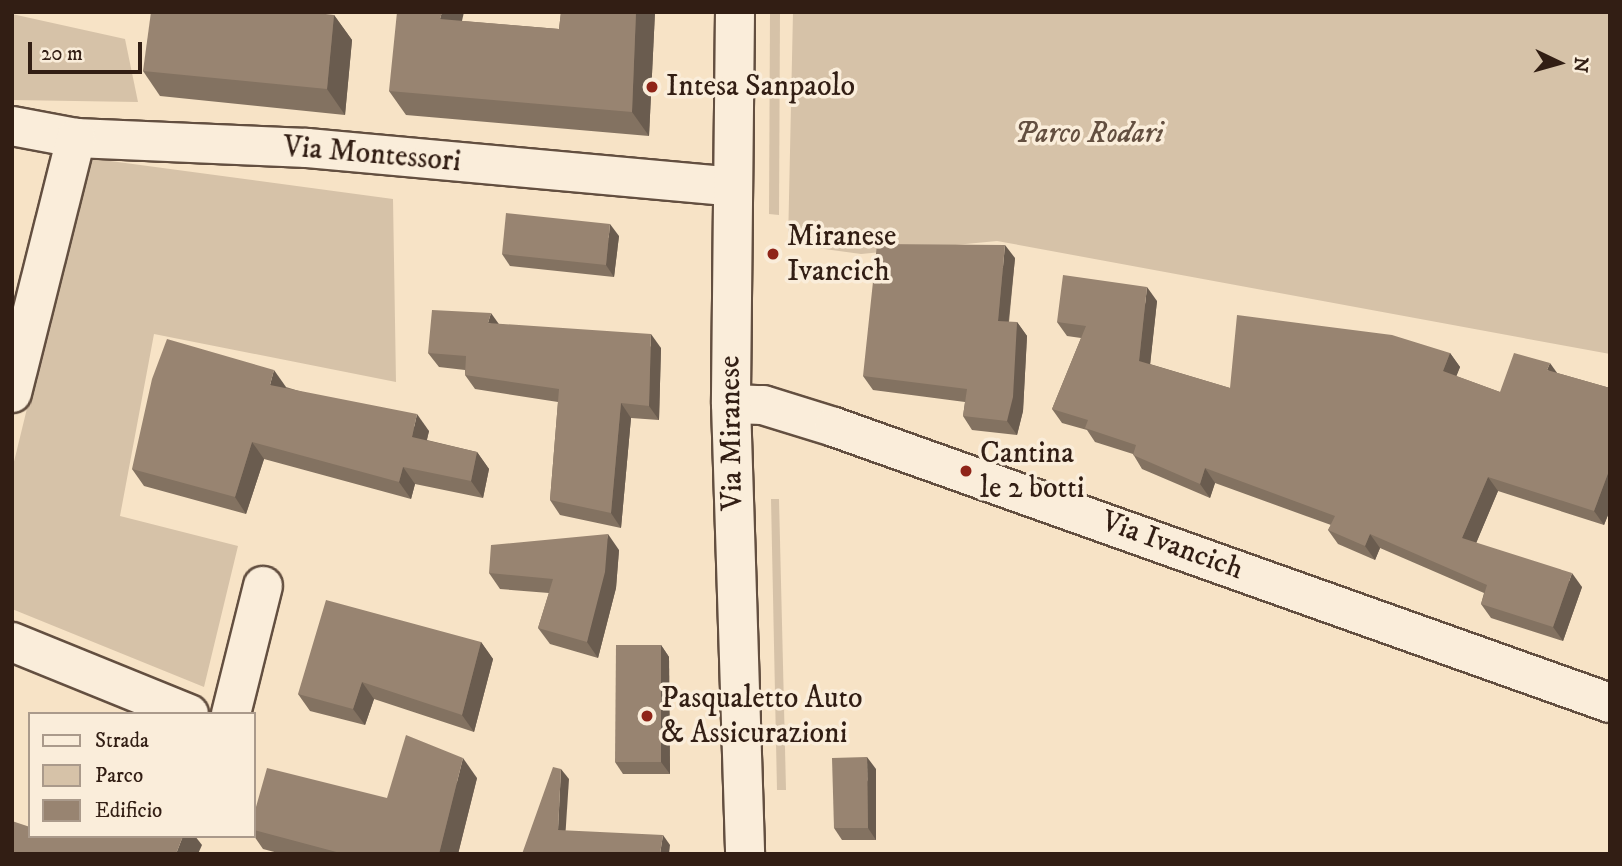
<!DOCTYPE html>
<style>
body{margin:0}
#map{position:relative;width:1622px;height:866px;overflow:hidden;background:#f7e3c6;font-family:"IM FELL DW Pica",serif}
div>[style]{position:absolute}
.green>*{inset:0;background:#d6c2a8}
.roads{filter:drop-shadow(2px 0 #634f40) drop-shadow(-2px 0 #634f40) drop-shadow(0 2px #634f40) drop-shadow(0 -2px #634f40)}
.street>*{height:38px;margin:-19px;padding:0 19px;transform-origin:19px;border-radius:19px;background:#faedda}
.secondary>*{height:38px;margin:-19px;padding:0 19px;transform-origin:19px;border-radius:19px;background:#faedda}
.wall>*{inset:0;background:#837261}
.shaded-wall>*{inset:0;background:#6a5c4f}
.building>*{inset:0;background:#988471}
.dots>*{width:19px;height:19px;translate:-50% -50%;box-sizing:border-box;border:4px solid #faedda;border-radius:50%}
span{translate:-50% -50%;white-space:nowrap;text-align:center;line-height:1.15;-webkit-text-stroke:7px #faedda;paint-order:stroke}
.poi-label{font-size:30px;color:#321e14}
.left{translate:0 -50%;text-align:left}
.park-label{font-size:30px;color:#634f40;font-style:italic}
.street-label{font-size:30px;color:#321e14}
.frame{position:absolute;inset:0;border:14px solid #321e14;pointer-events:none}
.legend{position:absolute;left:28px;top:712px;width:228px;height:126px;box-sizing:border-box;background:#faedda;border:2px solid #aa9a8b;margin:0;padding:9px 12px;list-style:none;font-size:21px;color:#321e14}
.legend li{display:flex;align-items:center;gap:14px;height:35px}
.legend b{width:35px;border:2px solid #aa9a8b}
.north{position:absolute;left:1524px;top:28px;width:70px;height:70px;-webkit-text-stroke:5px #faedda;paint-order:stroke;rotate:95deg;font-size:19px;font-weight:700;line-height:28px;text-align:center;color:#321e14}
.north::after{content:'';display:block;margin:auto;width:24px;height:32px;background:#321e14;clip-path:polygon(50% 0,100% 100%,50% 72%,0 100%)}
.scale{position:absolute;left:28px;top:42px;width:114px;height:32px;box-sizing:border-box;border:4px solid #321e14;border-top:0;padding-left:9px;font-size:21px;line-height:24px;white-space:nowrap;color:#321e14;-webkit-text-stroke:5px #faedda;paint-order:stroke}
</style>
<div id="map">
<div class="green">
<div style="clip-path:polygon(770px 12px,780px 12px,779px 215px,769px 214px)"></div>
<div style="clip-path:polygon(793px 12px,1610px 12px,1610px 354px,997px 241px,861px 254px,788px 244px)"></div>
<div style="clip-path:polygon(12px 14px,125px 39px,138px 102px,12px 100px)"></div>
<div style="clip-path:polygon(88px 158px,393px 199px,396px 382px,154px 334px,120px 516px,238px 546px,204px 687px,12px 609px,12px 470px)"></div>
<div style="clip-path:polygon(771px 499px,779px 499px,786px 790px,777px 790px)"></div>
</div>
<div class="roads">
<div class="street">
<div style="left:12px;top:126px;width:65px;rotate:10.6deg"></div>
<div style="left:76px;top:138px;width:231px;rotate:2.5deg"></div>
<div style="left:307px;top:148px;width:427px;rotate:5.2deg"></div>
<div style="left:12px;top:393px;width:263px;rotate:-75.9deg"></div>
<div style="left:731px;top:404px;width:32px;rotate:2deg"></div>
<div style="left:763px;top:405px;width:74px;rotate:17.2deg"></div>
<div style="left:834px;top:427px;width:824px;rotate:19.58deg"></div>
<div style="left:12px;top:642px;width:191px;rotate:22.1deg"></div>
<div style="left:231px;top:714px;width:132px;rotate:-76deg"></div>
</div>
<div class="secondary">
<div style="left:735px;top:12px;width:392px;rotate:90.6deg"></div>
<div style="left:731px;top:404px;width:450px;rotate:88.2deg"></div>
</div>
</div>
<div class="wall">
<div style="clip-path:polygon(561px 12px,655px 12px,649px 136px,406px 115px,389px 91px,462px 21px,559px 29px)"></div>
<div style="clip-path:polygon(334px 15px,352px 40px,345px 115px,160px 96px,143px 71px)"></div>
<div style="clip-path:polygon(619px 236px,614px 277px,510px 266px,502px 254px)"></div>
<div style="clip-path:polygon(1015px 258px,1009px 322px,1017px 322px,1027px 336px,1023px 411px,1017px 435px,972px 430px,963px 416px,965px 402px,873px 390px,863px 376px)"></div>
<div style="clip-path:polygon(1157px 301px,1150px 364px,1230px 388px,1450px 353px,1460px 367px,1456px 376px,1500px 392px,1557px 373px,1610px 388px,1610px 510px,1604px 525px,1498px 491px,1476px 543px,1582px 587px,1563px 641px,1491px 618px,1481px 604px,1484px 593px,1380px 548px,1375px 560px,1338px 544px,1328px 530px,1331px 525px,1215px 483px,1210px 498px,1142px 469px,1133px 454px,1095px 442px,1087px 430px,1062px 423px,1052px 409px,1081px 338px,1067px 336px,1057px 322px)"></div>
<div style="clip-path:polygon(499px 324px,661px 348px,659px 420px,631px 418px,621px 528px,560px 515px,550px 500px,558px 402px,475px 389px,465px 375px,465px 370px,439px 367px,428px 353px)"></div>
<div style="clip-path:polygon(286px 387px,429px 431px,427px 440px,477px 452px,489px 469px,483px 498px,415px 484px,411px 499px,264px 459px,246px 514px,144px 486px,132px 469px)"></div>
<div style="clip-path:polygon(619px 550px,616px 588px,598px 658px,550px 644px,538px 628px,549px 593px,500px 589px,489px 573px)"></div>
<div style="clip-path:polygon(481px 642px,493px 659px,474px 732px,374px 699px,365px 725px,310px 711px,298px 694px)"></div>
<div style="clip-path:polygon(661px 645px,669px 657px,670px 774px,623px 774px,615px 762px)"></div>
<div style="clip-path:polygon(876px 769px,876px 840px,842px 840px,834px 828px)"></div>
<div style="clip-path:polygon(477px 778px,458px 854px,282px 854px,263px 849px,254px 836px,254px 814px,387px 798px)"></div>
</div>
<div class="shaded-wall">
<div style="clip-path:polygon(442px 12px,464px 12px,457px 43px,440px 19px)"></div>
<div style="clip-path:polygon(636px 12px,655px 12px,649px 136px,632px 112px)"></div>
<div style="clip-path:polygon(334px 15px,352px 40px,345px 115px,327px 89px)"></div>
<div style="clip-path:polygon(610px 224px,619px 236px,614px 277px,606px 265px)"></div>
<div style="clip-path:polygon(1005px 245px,1015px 258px,1007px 335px,998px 321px)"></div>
<div style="clip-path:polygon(1147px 287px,1157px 301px,1149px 375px,1139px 361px)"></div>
<div style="clip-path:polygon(491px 313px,501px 327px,488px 323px)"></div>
<div style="clip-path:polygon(1017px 322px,1027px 336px,1023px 411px,1017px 435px,1007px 421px)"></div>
<div style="clip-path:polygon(651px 334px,661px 348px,659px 420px,649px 406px)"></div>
<div style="clip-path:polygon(1450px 353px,1460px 367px,1453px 385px,1443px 371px)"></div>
<div style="clip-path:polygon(1550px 363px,1560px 377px,1547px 370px)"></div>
<div style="clip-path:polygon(274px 370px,286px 387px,282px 401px,270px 385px)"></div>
<div style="clip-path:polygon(621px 403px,631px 418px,621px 528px,611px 513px)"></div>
<div style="clip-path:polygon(417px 414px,429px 431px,423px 454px,412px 437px)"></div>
<div style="clip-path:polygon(252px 442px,264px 459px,246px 514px,235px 497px)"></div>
<div style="clip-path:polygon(477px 452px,489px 469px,483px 498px,471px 481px)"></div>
<div style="clip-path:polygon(403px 467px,415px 484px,411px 499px,399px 482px)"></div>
<div style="clip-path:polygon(1205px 468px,1215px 483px,1210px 498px,1200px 484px)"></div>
<div style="clip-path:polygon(1610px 468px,1610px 510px,1604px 525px,1594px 511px)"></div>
<div style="clip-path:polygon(1488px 477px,1498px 491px,1472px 553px,1462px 538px)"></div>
<div style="clip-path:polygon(608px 534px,619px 550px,616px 588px,598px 658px,587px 642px)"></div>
<div style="clip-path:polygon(1370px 534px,1380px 548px,1375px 560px,1365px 546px)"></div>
<div style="clip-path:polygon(1572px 573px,1582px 587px,1563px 641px,1553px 627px)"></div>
<div style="clip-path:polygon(481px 642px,493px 659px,474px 732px,462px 715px)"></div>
<div style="clip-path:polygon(661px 645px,669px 657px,670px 774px,661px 762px)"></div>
<div style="clip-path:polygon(362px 682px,374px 699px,365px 725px,353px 709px)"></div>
<div style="clip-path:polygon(867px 757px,876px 769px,876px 840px,868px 828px)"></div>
<div style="clip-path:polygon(463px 758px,477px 778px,458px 854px,439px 854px)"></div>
<div style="clip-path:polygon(561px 769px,569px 779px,565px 840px,558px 830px)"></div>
<div style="clip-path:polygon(663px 835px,670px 845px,669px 854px,660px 854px)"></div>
<div style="clip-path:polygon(183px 836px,195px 836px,202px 845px,198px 854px,176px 854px)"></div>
</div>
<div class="building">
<div style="clip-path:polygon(151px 12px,309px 12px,334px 15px,327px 89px,143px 71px)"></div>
<div style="clip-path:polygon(397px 12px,442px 12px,440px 19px,559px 29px,561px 12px,636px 12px,632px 112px,389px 91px)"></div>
<div style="clip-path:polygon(506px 213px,610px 224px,606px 265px,502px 254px)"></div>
<div style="clip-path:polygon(877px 244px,1005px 245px,998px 321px,1017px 322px,1013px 397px,1007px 421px,963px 416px,967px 389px,863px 376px)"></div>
<div style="clip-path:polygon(1063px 275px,1147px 287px,1139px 361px,1230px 388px,1237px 315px,1392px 335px,1450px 353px,1443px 371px,1500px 392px,1514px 353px,1550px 363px,1547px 370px,1610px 388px,1610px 468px,1594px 511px,1488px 477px,1462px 538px,1572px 573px,1553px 627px,1481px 604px,1487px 585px,1370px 534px,1365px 546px,1328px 530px,1335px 516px,1205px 468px,1200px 484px,1133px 455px,1136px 445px,1085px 428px,1088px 420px,1052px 409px,1086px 326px,1057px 322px)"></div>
<div style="clip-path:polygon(432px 310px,491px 313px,488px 323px,651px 334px,649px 406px,621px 403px,611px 513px,550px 500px,559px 389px,465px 375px,466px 356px,428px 353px)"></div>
<div style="clip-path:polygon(167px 339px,274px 370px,270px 385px,417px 414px,412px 437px,477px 452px,471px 481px,403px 467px,399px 482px,252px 442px,235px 497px,132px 469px,152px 379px)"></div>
<div style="clip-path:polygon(608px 534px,605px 572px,587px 642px,538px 628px,553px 579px,489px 573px,491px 545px)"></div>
<div style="clip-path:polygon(326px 600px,481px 642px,462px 715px,362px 682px,353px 709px,298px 694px)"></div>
<div style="clip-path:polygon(616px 645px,661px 645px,661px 762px,615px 762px)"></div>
<div style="clip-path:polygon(406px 735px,463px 758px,439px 854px,344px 854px,254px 830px,254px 814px,267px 768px,387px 798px)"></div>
<div style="clip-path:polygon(867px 757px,868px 828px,834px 828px,832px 758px)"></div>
<div style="clip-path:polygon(553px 767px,561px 769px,558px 830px,663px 835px,660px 854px,522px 854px)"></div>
<div style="clip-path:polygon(12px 821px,30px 827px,30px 836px,183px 836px,176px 854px,12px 854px)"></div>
</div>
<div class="dots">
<div style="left:652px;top:87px;background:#8f2418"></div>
<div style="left:773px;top:254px;background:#8f2418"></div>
<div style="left:966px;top:471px;background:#8f2418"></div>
<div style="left:647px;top:716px;background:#8f2418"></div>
</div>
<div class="poi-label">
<span class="left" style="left:666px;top:87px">Intesa Sanpaolo</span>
<span class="left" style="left:787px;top:254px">Miranese<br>Ivancich</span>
<span class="left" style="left:980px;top:471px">Cantina<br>le 2 botti</span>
<span class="left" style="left:661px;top:716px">Pasqualetto Auto<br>&amp; Assicurazioni</span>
</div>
<div class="park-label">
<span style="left:1089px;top:134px">Parco Rodari</span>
</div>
<div class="street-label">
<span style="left:372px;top:155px;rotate:5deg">Via Montessori</span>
<span style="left:732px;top:433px;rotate:-91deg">Via Miranese</span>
<span style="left:1172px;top:546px;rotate:20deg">Via Ivancich</span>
</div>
<div class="frame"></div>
<ul class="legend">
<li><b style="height:9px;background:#faedda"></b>Strada</li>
<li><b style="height:19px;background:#d6c2a8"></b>Parco</li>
<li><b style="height:19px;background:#988471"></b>Edificio</li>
</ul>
<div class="north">N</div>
<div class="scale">20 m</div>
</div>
